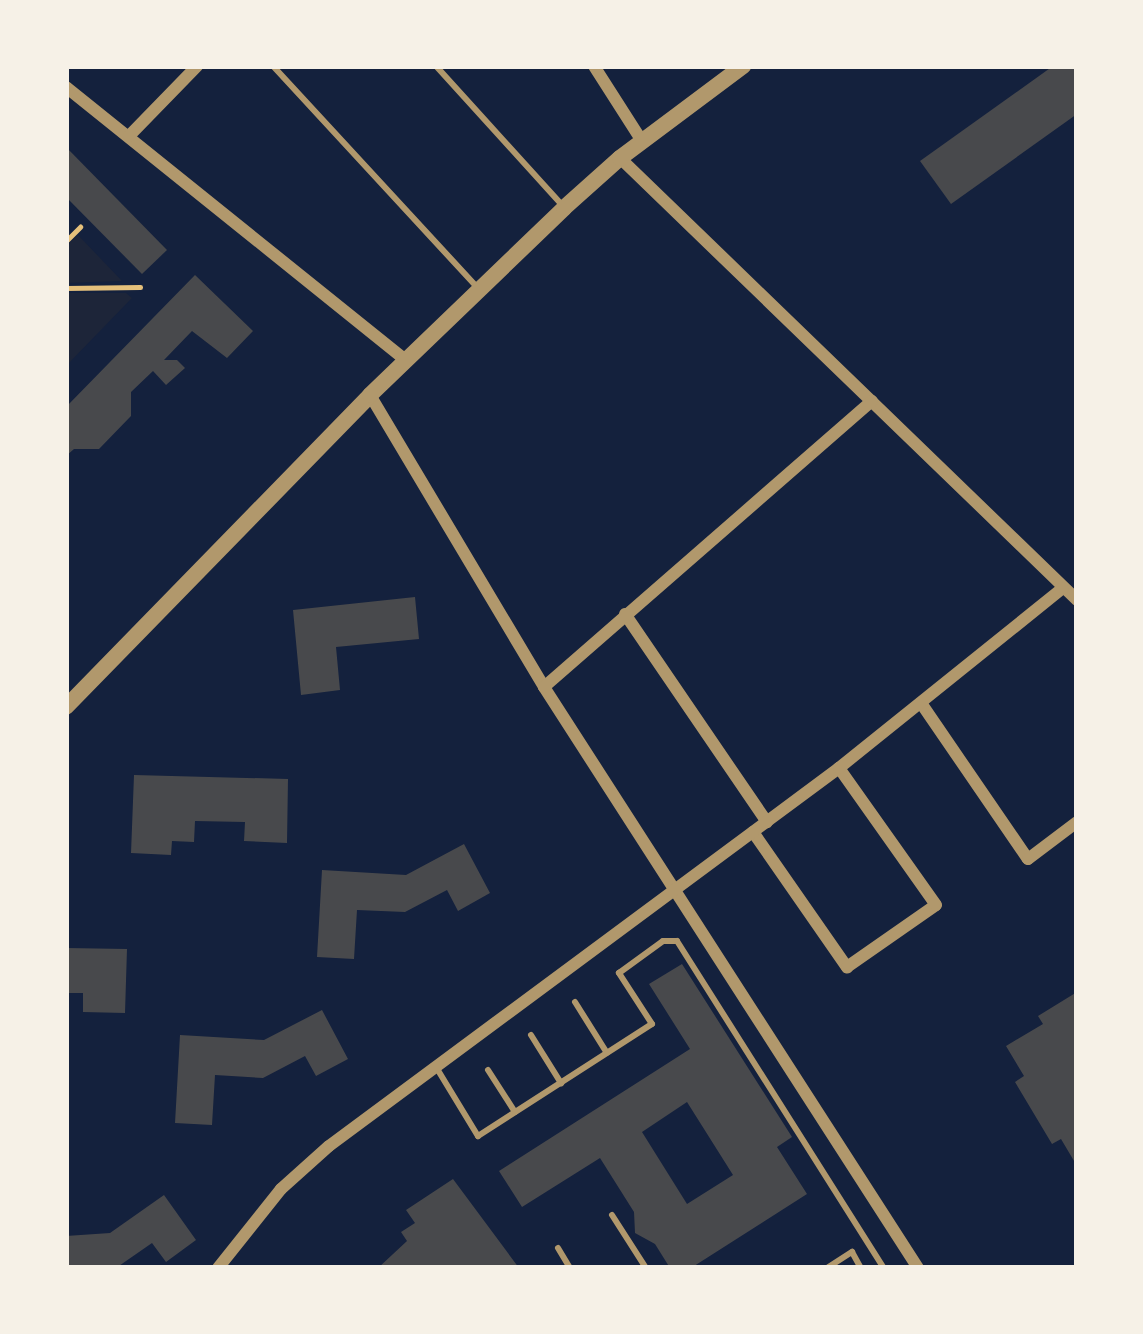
<!DOCTYPE html>
<style>
body{margin:0}
#map{position:relative;width:1143px;height:1334px;overflow:hidden;background:#14213d;font-family:"Noto Sans",sans-serif}
div>[style]{position:absolute}
.green>*{inset:0;background:#1d2539}
.building>*{inset:0;background:#48494c}
.path>*{height:4.5px;margin:-2.25px;padding:0 2.25px;transform-origin:2.25px;border-radius:2.25px;background:#e5c07b}
.service>*{height:6px;margin:-3px;padding:0 3px;transform-origin:3px;border-radius:3px;background:#b1986c}
.minor>*{height:12px;margin:-6px;padding:0 6px;transform-origin:6px;border-radius:6px;background:#b1986c}
.tertiary>*{height:16px;margin:-8px;padding:0 8px;transform-origin:8px;border-radius:8px;background:#b1986c}
span{translate:-50% -50%;white-space:nowrap;text-align:center;line-height:1.15;-webkit-text-stroke:12px #f6f1e7;paint-order:stroke}
.frame{position:absolute;inset:0;border:69px solid #f6f1e7;pointer-events:none}
</style>
<div id="map">
<div class="green">
<div style="clip-path:polygon(78px 235px,122px 281px,66px 283px,66px 246px)"></div>
<div style="clip-path:polygon(66px 293px,126px 293px,132px 298px,66px 366px)"></div>
</div>
<div class="building">
<div style="clip-path:polygon(1053px 66px,1077px 66px,1077px 114px,951px 204px,920px 161px)"></div>
<div style="clip-path:polygon(66px 147px,167px 250px,142px 274px,66px 197px)"></div>
<div style="clip-path:polygon(195px 275px,253px 331px,227px 358px,192px 331px,164px 360px,177px 360px,185px 368px,166px 385px,153px 371px,131px 392px,131px 416px,99px 449px,74px 449px,66px 456px,66px 407px)"></div>
<div style="clip-path:polygon(415px 597px,419px 639px,336px 647px,340px 690px,301px 695px,293px 610px)"></div>
<div style="clip-path:polygon(134px 775px,288px 779px,287px 843px,244px 841px,245px 822px,195px 821px,194px 842px,172px 841px,171px 855px,131px 853px)"></div>
<div style="clip-path:polygon(464px 844px,490px 893px,458px 911px,447px 890px,405px 912px,357px 910px,354px 959px,317px 957px,322px 870px,406px 875px)"></div>
<div style="clip-path:polygon(66px 948px,127px 949px,125px 1013px,83px 1012px,83px 993px,66px 993px)"></div>
<div style="clip-path:polygon(evenodd,682px 964px,792px 1137px,777px 1147px,807px 1194px,691px 1268px,670px 1268px,655px 1244px,635px 1233px,634px 1212px,600px 1158px,522px 1207px,499px 1171px,690px 1049px,649px 984px,682px 964px,687px 1102px,733px 1175px,687px 1204px,642px 1132px,687px 1102px)"></div>
<div style="clip-path:polygon(1077px 992px,1077px 1166px,1061px 1139px,1052px 1144px,1015px 1082px,1024px 1076px,1006px 1046px,1043px 1024px,1038px 1016px)"></div>
<div style="clip-path:polygon(322px 1010px,348px 1059px,316px 1076px,305px 1056px,263px 1078px,215px 1075px,212px 1125px,175px 1123px,180px 1035px,264px 1040px)"></div>
<div style="clip-path:polygon(453px 1179px,519px 1268px,378px 1268px,407px 1241px,401px 1232px,415px 1223px,406px 1210px)"></div>
<div style="clip-path:polygon(164px 1195px,196px 1240px,166px 1262px,152px 1243px,116px 1268px,66px 1268px,66px 1236px,110px 1233px)"></div>
</div>
<div class="path">
<div style="left:66px;top:241px;width:20px;rotate:-45deg"></div>
<div style="left:66px;top:288px;width:74px;rotate:-0.8deg"></div>
</div>
<div class="service">
<div style="left:273px;top:66px;width:301px;rotate:47.3deg"></div>
<div style="left:436px;top:66px;width:188px;rotate:47.8deg"></div>
<div style="left:575px;top:1002px;width:60px;rotate:57.9deg"></div>
<div style="left:531px;top:1035px;width:57px;rotate:58deg"></div>
<div style="left:436px;top:1067px;width:81px;rotate:58.7deg"></div>
<div style="left:478px;top:1136px;width:207px;rotate:-32.8deg"></div>
<div style="left:652px;top:1024px;width:61px;rotate:-122.9deg"></div>
<div style="left:619px;top:973px;width:54px;rotate:-36deg"></div>
<div style="left:663px;top:941px;width:14px"></div>
<div style="left:677px;top:941px;width:387px;rotate:57.7deg"></div>
<div style="left:488px;top:1070px;width:50px;rotate:57.3deg"></div>
<div style="left:612px;top:1215px;width:63px;rotate:57.3deg"></div>
<div style="left:558px;top:1248px;width:23px;rotate:59deg"></div>
<div style="left:827px;top:1268px;width:30px;rotate:-33deg"></div>
<div style="left:852px;top:1252px;width:18px;rotate:61deg"></div>
</div>
<div class="minor">
<div style="left:594px;top:66px;width:89px;rotate:57.4deg"></div>
<div style="left:66px;top:87px;width:436px;rotate:38.8deg"></div>
<div style="left:129px;top:136px;width:98px;rotate:-45.8deg"></div>
<div style="left:620px;top:158px;width:636px;rotate:44.04deg"></div>
<div style="left:370px;top:395px;width:340px;rotate:59.2deg"></div>
<div style="left:544px;top:687px;width:691px;rotate:57.23deg"></div>
<div style="left:625px;top:614px;width:252px;rotate:55.7deg"></div>
<div style="left:544px;top:687px;width:435px;rotate:-41.1deg"></div>
<div style="left:921px;top:703px;width:189px;rotate:55.6deg"></div>
<div style="left:1028px;top:859px;width:61px;rotate:-37.1deg"></div>
<div style="left:753px;top:832px;width:165px;rotate:55.2deg"></div>
<div style="left:847px;top:967px;width:108px;rotate:-34.9deg"></div>
<div style="left:936px;top:905px;width:168px;rotate:-125.3deg"></div>
<div style="left:218px;top:1268px;width:101px;rotate:-51.4deg"></div>
<div style="left:281px;top:1189px;width:64px;rotate:-41.9deg"></div>
<div style="left:329px;top:1146px;width:635px;rotate:-36.54deg"></div>
<div style="left:839px;top:768px;width:287px;rotate:-38.8deg"></div>
</div>
<div class="tertiary">
<div style="left:66px;top:707px;width:436px;rotate:-45.7deg"></div>
<div style="left:370px;top:395px;width:269px;rotate:-43.9deg"></div>
<div style="left:564px;top:208px;width:75px;rotate:-41.8deg"></div>
<div style="left:620px;top:158px;width:154px;rotate:-36.8deg"></div>
</div>
<div class="frame"></div>
</div>
